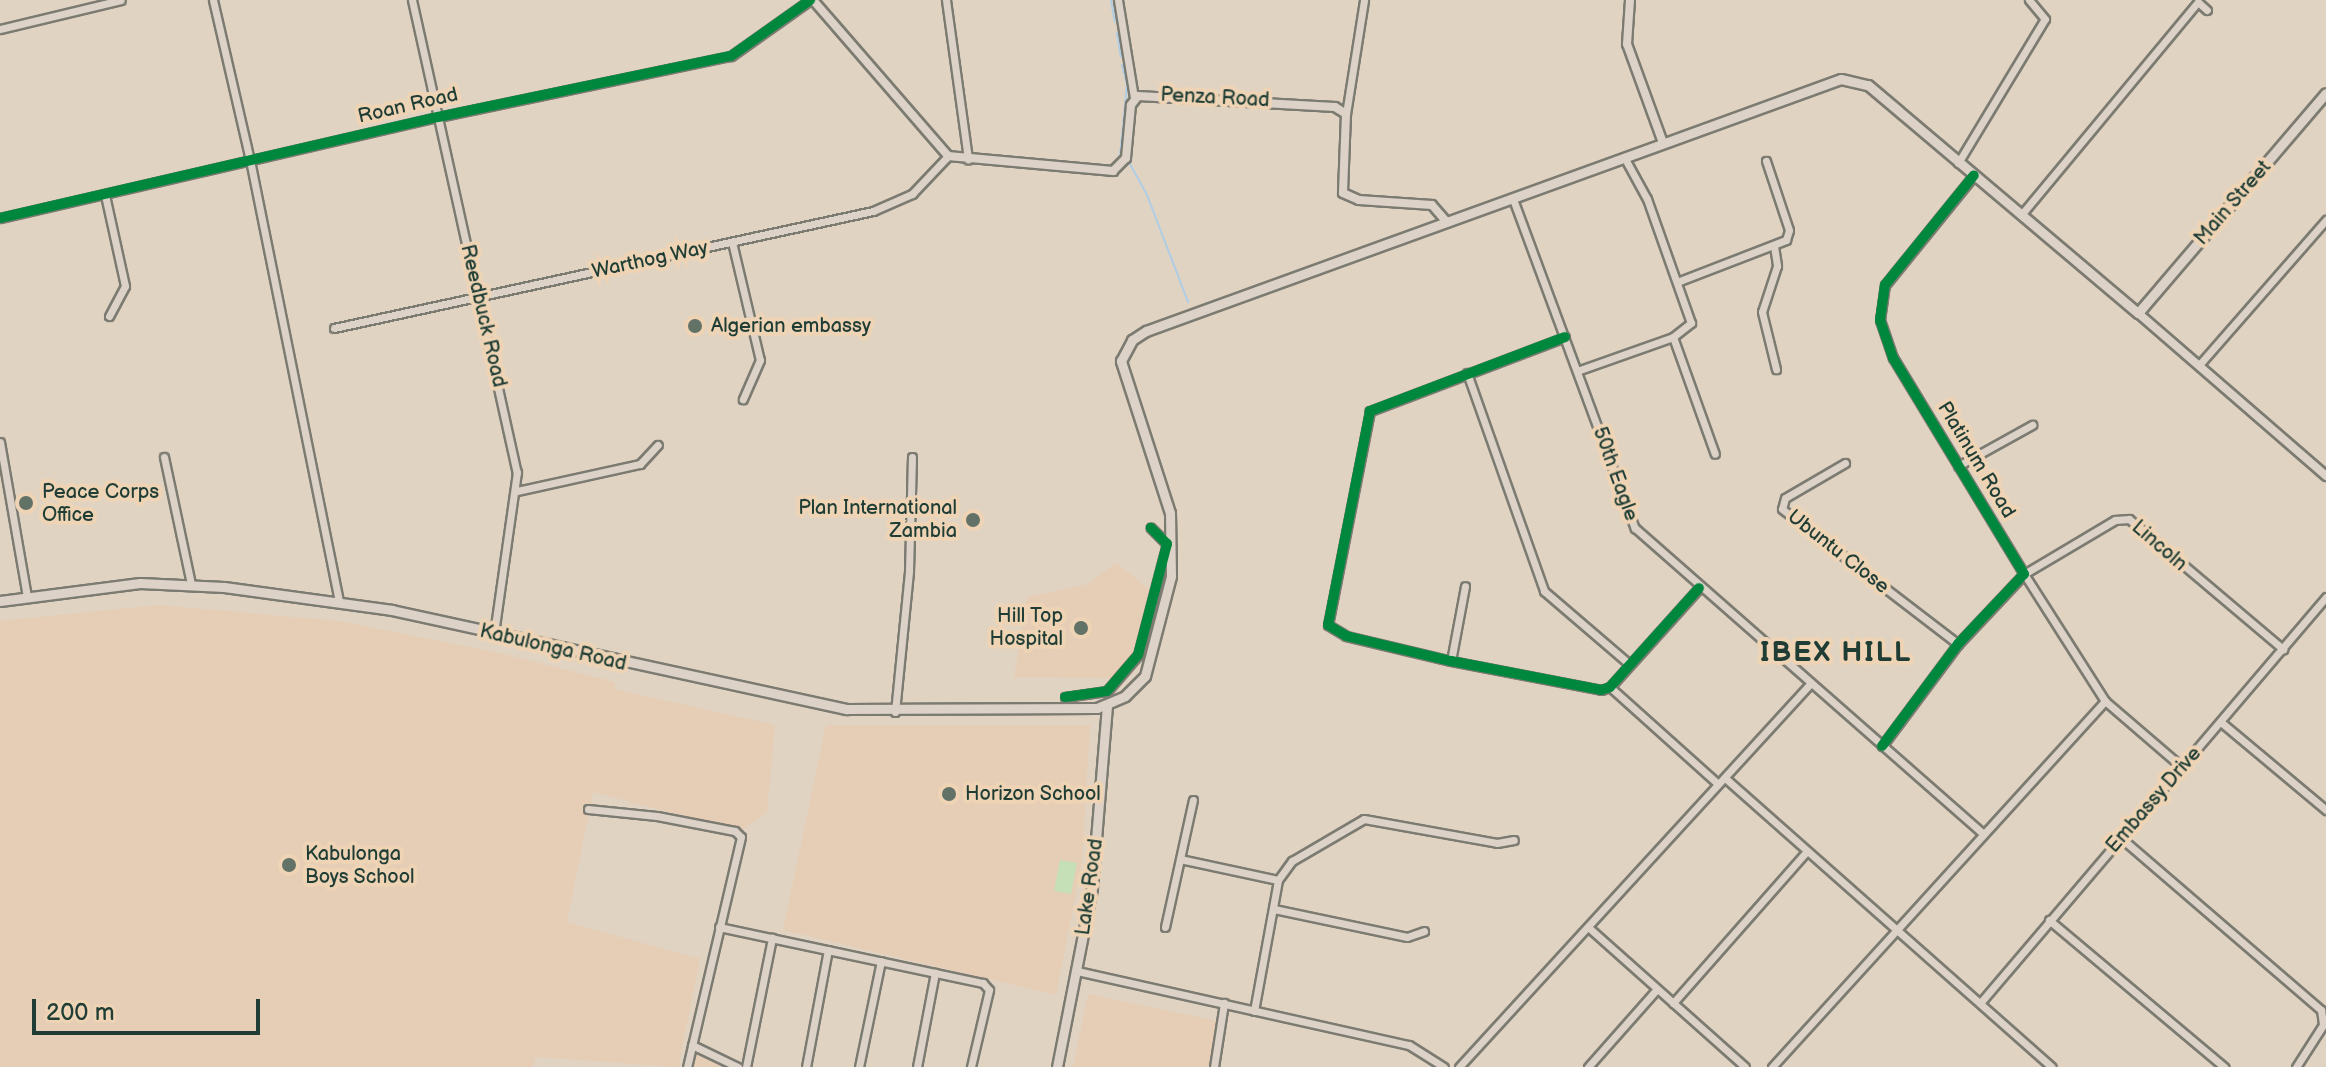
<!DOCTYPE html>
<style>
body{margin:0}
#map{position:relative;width:2326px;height:1067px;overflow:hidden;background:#e1d3c2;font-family:"Balsamiq Sans",sans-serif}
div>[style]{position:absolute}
.built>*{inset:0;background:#e6cdb5}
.green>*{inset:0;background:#c5dfb6}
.stream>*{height:2px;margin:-1px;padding:0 1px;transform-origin:1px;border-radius:1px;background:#afcee6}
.roads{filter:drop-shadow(2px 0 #7c7b72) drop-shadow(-2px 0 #7c7b72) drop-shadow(0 2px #7c7b72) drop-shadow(0 -2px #7c7b72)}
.minor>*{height:7px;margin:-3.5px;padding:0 3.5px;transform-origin:3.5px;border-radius:3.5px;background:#dcd2c7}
.tertiary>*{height:8px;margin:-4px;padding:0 4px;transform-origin:4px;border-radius:4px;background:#dcd2c7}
.secondary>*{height:9px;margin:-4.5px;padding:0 4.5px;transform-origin:4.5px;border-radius:4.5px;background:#dcd2c7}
.cycleway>*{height:10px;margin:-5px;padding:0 5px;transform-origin:5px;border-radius:5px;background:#00873e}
.dots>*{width:22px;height:22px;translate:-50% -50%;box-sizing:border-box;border:4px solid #eed4b5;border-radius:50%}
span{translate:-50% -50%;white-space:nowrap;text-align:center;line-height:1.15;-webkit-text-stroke:8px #eed4b5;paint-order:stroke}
.street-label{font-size:20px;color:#1f3d34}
.poi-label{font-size:20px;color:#1f3d34}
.left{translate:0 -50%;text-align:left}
.right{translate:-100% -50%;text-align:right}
.district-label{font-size:28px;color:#1f3d34;font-weight:700;letter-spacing:2px}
.scale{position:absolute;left:32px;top:999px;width:228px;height:36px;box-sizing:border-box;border:4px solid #1f3d34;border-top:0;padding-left:10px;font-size:24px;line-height:28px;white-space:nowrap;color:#1f3d34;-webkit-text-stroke:6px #eed4b5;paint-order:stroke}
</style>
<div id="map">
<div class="built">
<div style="clip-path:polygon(1116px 563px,1149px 589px,1133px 659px,1112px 678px,1014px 677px,1027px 597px,1088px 584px)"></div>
<div style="clip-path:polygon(159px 605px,339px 621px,500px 653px,615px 682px,614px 689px,775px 725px,767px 812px,741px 831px,593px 792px,567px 922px,700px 959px,678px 1067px,536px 1057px,533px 1067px,0 1067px,0 621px)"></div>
<div style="clip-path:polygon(826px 725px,1090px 725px,1082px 862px,1056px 995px,783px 930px)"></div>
<div style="clip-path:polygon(1088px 994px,1217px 1021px,1211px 1067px,1073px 1067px)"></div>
<div style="clip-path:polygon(692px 1045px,746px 1067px,687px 1067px)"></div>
</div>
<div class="green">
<div style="clip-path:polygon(1060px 860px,1077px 863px,1071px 894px,1054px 891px)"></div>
</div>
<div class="stream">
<div style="left:1111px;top:0;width:22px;rotate:80deg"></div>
<div style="left:1117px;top:33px;width:24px;rotate:81deg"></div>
<div style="left:1120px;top:155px;width:70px;rotate:-84.3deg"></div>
<div style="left:1127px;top:85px;width:21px;rotate:-104deg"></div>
<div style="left:1130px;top:164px;width:35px;rotate:61deg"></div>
<div style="left:1147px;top:195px;width:115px;rotate:69deg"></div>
</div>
<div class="roads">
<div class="minor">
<div style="left:213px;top:0;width:164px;rotate:77deg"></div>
<div style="left:250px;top:160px;width:450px;rotate:78.6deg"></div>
<div style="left:412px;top:0;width:484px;rotate:77.5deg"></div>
<div style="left:517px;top:472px;width:164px;rotate:98.1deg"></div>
<div style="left:946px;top:0;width:161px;rotate:82.1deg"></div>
<div style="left:1118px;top:0;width:99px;rotate:80.7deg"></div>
<div style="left:0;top:29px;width:124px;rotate:-13.5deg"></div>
<div style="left:1346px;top:114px;width:115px;rotate:-81deg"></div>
<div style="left:1958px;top:163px;width:168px;rotate:-58.9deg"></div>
<div style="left:2045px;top:19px;width:25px;rotate:-130deg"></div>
<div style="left:105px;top:195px;width:93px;rotate:77.6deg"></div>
<div style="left:125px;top:286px;width:34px;rotate:118deg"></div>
<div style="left:1513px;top:199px;width:351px;rotate:69.7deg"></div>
<div style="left:1635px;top:528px;width:462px;rotate:41.3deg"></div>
<div style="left:2021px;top:215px;width:277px;rotate:-50.3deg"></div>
<div style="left:2198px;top:2px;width:12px;rotate:42deg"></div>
<div style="left:0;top:218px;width:449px;rotate:-13deg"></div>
<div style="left:438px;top:117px;width:299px;rotate:-11.8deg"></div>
<div style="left:731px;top:56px;width:97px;rotate:-35.3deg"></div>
<div style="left:732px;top:242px;width:121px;rotate:76.7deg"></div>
<div style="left:760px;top:360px;width:43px;rotate:113.6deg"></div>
<div style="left:1774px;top:246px;width:20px;rotate:81deg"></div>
<div style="left:1777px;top:266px;width:48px;rotate:108.1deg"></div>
<div style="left:1762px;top:312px;width:59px;rotate:76.2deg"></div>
<div style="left:1677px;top:282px;width:117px;rotate:-21.1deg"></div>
<div style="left:1786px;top:240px;width:10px;rotate:-73deg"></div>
<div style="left:1789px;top:230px;width:73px;rotate:-108.4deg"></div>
<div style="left:334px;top:328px;width:552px;rotate:-12.25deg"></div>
<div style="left:873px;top:211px;width:43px;rotate:-23.6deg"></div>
<div style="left:912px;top:194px;width:52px;rotate:-46.5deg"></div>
<div style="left:1565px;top:337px;width:209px;rotate:159.2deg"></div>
<div style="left:1370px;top:411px;width:218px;rotate:101.1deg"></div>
<div style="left:1328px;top:625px;width:21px;rotate:31deg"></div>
<div style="left:1346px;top:636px;width:108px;rotate:13.4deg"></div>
<div style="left:1451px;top:661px;width:153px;rotate:10.9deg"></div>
<div style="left:1601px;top:690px;width:9px;rotate:-18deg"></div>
<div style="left:1610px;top:687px;width:133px;rotate:-48deg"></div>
<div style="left:1673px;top:337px;width:124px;rotate:70.3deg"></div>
<div style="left:2199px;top:365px;width:193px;rotate:-48.8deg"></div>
<div style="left:1577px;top:371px;width:102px;rotate:-19.5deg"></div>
<div style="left:1673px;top:337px;width:23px;rotate:-38deg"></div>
<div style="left:1691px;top:323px;width:132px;rotate:-109.5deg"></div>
<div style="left:1647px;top:199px;width:48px;rotate:-118.7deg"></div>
<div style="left:1467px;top:373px;width:231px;rotate:70.5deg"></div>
<div style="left:1544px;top:591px;width:111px;rotate:40.6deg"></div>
<div style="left:0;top:442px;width:157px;rotate:80.1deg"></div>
<div style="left:164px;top:457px;width:130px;rotate:78deg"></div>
<div style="left:1845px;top:463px;width:69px;rotate:149.7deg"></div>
<div style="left:1785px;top:498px;width:11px;rotate:105deg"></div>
<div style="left:1782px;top:509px;width:222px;rotate:37.5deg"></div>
<div style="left:1958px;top:466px;width:85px;rotate:-29deg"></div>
<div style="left:517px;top:491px;width:126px;rotate:-12.4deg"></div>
<div style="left:640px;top:464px;width:26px;rotate:-47deg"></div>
<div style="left:1451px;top:661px;width:76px;rotate:-79.4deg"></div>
<div style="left:1610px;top:687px;width:145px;rotate:41.9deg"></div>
<div style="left:1065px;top:697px;width:42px;rotate:-8.1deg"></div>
<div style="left:1107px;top:691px;width:48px;rotate:-49.3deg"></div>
<div style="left:1138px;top:655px;width:115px;rotate:-75.4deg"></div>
<div style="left:1167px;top:544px;width:23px;rotate:-135deg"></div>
<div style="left:895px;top:712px;width:142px;rotate:-84.3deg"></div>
<div style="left:909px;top:571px;width:114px;rotate:-88.5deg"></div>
<div style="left:2222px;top:723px;width:136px;rotate:39.9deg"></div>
<div style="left:1882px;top:746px;width:127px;rotate:-53.3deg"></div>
<div style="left:1958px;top:644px;width:96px;rotate:-46.7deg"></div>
<div style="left:2024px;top:574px;width:253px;rotate:-121.2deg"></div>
<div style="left:1893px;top:358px;width:40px;rotate:-108.9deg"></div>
<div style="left:1880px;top:320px;width:35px;rotate:-82deg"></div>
<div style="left:1885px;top:285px;width:141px;rotate:-51deg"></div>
<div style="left:2183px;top:768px;width:103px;rotate:-139.3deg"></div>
<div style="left:2105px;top:701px;width:151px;rotate:-122.5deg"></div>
<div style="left:2024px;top:574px;width:106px;rotate:-30.7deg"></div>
<div style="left:2115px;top:520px;width:14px;rotate:-4deg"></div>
<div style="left:2129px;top:519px;width:202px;rotate:40.2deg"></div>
<div style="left:1725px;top:778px;width:436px;rotate:41.5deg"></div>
<div style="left:588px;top:809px;width:69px;rotate:5.8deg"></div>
<div style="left:657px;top:816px;width:79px;rotate:10.9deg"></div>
<div style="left:735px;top:831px;width:8px;rotate:45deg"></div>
<div style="left:741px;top:837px;width:236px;rotate:103.2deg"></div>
<div style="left:2121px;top:838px;width:264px;rotate:40.7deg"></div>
<div style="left:2321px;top:1010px;width:15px;rotate:82deg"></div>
<div style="left:2323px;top:1025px;width:50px;rotate:122.7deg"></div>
<div style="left:1180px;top:859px;width:100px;rotate:12.1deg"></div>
<div style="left:1274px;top:909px;width:136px;rotate:11.9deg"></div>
<div style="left:1407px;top:937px;width:18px;rotate:-19deg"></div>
<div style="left:2049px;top:920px;width:229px;rotate:40deg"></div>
<div style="left:719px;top:927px;width:270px;rotate:12deg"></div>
<div style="left:983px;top:983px;width:9px;rotate:49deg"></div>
<div style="left:989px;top:990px;width:79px;rotate:103.2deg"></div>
<div style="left:1165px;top:927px;width:130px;rotate:-77.6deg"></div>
<div style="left:1588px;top:927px;width:210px;rotate:41.7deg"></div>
<div style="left:1077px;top:971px;width:340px;rotate:12.6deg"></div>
<div style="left:1409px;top:1045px;width:41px;rotate:32.2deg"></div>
<div style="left:1981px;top:1002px;width:532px;rotate:-49.57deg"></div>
<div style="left:1673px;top:1003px;width:201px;rotate:-48.6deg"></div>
<div style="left:1254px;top:1011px;width:133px;rotate:-79.6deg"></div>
<div style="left:1278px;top:880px;width:24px;rotate:-54deg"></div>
<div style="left:1292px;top:861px;width:83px;rotate:-30.3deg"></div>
<div style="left:1364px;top:819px;width:135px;rotate:10.2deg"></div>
<div style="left:1497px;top:843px;width:17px;rotate:-10deg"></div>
<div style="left:692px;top:1045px;width:51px;rotate:25.6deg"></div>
<div style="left:746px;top:1067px;width:132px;rotate:-78.6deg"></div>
<div style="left:806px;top:1067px;width:119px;rotate:-79.4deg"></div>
<div style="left:859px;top:1067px;width:108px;rotate:-78.3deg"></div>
<div style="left:917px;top:1067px;width:96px;rotate:-79.2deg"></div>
<div style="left:1214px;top:1067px;width:65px;rotate:-81.1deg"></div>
<div style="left:1459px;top:1067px;width:518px;rotate:-47.5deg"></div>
<div style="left:1588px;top:1067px;width:104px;rotate:-48.5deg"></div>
<div style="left:1772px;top:1067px;width:495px;rotate:-47.7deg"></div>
</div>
<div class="tertiary">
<div style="left:813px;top:0;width:206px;rotate:49.1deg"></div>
<div style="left:948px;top:156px;width:166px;rotate:5.2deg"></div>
<div style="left:1113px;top:171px;width:18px;rotate:-45deg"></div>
<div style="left:1126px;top:158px;width:53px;rotate:-84.6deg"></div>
<div style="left:1131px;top:105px;width:11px;rotate:-52deg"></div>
<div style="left:1138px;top:96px;width:197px;rotate:3.2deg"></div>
<div style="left:1335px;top:107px;width:13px;rotate:32deg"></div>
<div style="left:1346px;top:114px;width:79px;rotate:92.2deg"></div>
<div style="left:1343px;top:193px;width:17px;rotate:24deg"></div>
<div style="left:1359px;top:200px;width:73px;rotate:3.9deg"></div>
<div style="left:1432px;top:205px;width:23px;rotate:49deg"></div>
<div style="left:1630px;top:0;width:44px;rotate:93.9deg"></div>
<div style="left:1627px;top:44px;width:105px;rotate:70deg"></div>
<div style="left:2138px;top:313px;width:249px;rotate:40.9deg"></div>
</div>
<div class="secondary">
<div style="left:0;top:601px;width:141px;rotate:-7.3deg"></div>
<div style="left:140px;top:583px;width:84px;rotate:2.7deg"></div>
<div style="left:224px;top:587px;width:170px;rotate:7.8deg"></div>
<div style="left:392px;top:610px;width:465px;rotate:12.3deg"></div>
<div style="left:846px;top:709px;width:251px;rotate:-0.2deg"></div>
<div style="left:1097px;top:708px;width:30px;rotate:-23deg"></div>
<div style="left:1125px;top:696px;width:28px;rotate:-45deg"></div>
<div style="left:1145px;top:676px;width:103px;rotate:-75.4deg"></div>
<div style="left:1171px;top:576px;width:63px;rotate:-90.9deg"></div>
<div style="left:1170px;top:513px;width:160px;rotate:-107.9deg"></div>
<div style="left:1121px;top:361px;width:24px;rotate:-62deg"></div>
<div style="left:1132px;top:340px;width:17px;rotate:-33deg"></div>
<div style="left:1146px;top:331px;width:739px;rotate:-19.93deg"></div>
<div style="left:1841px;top:79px;width:28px;rotate:13deg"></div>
<div style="left:1868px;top:85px;width:353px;rotate:40.2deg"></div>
<div style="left:2138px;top:313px;width:289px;rotate:-49.5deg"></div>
<div style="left:1057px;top:1067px;width:182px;rotate:-78.9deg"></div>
<div style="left:1092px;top:888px;width:183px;rotate:-85.3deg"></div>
</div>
</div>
<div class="cycleway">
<div style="left:0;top:218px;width:449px;rotate:-13deg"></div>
<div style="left:438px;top:117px;width:299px;rotate:-11.8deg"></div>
<div style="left:731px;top:56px;width:97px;rotate:-35.3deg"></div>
<div style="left:1565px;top:337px;width:209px;rotate:159.2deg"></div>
<div style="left:1370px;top:411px;width:218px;rotate:101.1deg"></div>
<div style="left:1328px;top:625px;width:21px;rotate:31deg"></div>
<div style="left:1346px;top:636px;width:108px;rotate:13.4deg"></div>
<div style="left:1451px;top:661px;width:153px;rotate:10.9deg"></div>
<div style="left:1601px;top:690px;width:9px;rotate:-18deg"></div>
<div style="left:1610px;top:687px;width:133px;rotate:-48deg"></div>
<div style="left:1065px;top:697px;width:42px;rotate:-8.1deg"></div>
<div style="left:1107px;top:691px;width:48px;rotate:-49.3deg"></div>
<div style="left:1138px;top:655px;width:115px;rotate:-75.4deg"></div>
<div style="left:1167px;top:544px;width:23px;rotate:-135deg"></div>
<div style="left:1882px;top:746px;width:127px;rotate:-53.3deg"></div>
<div style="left:1958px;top:644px;width:96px;rotate:-46.7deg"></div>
<div style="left:2024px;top:574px;width:253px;rotate:-121.2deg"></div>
<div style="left:1893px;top:358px;width:40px;rotate:-108.9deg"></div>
<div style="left:1880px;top:320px;width:35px;rotate:-82deg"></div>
<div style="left:1885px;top:285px;width:141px;rotate:-51deg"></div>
</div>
<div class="dots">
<div style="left:695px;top:326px;background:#637266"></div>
<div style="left:26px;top:503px;background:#637266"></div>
<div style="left:973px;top:520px;background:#637266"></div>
<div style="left:1081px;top:628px;background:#637266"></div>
<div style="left:949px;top:794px;background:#637266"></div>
<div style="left:289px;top:865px;background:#637266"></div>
</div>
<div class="street-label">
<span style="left:1215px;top:98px;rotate:3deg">Penza Road</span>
<span style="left:408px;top:106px;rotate:-13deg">Roan Road</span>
<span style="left:2233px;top:203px;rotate:-49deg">Main Street</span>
<span style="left:650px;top:260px;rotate:-12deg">Warthog Way</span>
<span style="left:483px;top:316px;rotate:77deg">Reedbuck Road</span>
<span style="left:1976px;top:460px;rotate:59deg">Platinum Road</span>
<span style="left:1615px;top:474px;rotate:70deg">50th Eagle</span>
<span style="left:2159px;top:546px;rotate:41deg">Lincoln</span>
<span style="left:1838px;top:552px;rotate:38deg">Ubuntu Close</span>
<span style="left:553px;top:648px;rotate:13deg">Kabulonga Road</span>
<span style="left:2154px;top:800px;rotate:-49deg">Embassy Drive</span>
<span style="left:1090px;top:887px;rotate:-82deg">Lake Road</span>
</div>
<div class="poi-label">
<span class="left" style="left:711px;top:326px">Algerian embassy</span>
<span class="left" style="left:42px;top:504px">Peace Corps<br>Office</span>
<span class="right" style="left:957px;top:520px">Plan International<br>Zambia</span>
<span class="right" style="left:1063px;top:628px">Hill Top<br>Hospital</span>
<span class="left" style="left:965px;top:794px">Horizon School</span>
<span class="left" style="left:305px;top:866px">Kabulonga<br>Boys School</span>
</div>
<div class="district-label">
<span style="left:1836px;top:653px">IBEX HILL</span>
</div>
<div class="scale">200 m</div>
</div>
